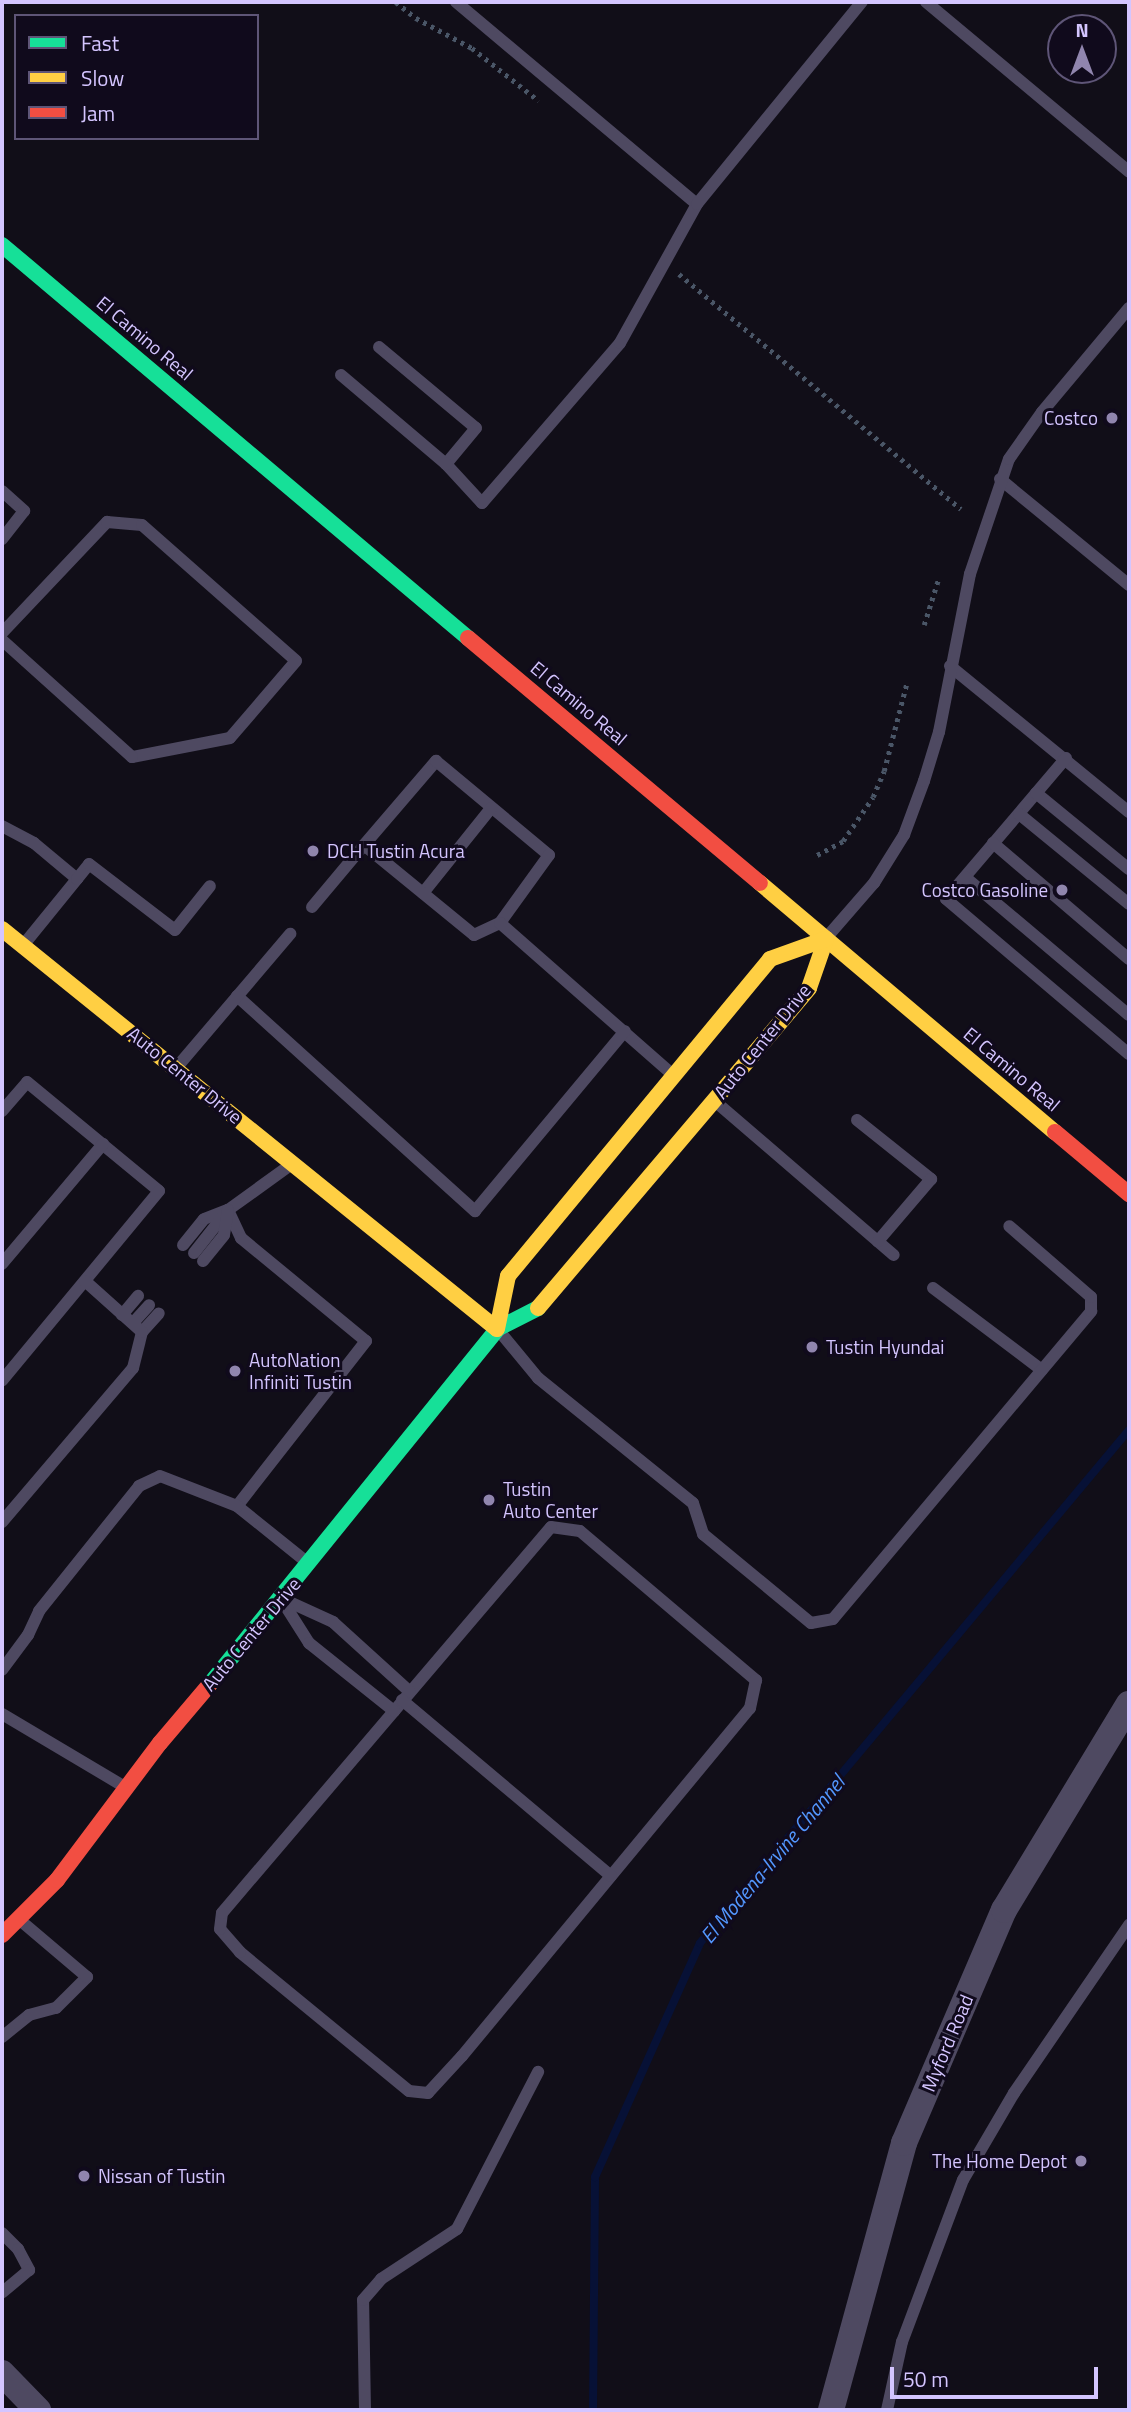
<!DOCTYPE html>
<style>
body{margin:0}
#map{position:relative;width:1131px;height:2412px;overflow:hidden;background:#110e18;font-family:"Titillium Web",sans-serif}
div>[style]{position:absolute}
.stream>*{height:8px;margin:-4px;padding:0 4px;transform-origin:4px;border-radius:4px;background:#071136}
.path>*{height:4.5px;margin-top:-2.25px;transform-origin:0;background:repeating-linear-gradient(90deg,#4a5667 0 3.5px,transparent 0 8.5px)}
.lane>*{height:12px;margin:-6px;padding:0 6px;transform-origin:6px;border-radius:6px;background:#4e4961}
.street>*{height:26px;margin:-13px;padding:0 13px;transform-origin:13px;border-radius:13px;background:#4e4961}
.fast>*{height:16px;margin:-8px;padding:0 8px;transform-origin:8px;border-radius:8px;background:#16e098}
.slow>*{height:16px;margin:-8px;padding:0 8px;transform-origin:8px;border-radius:8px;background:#ffcf43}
.jam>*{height:16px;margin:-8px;padding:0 8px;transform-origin:8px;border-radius:8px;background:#f24e42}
.dots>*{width:19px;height:19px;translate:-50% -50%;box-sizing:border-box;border:4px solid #100a1c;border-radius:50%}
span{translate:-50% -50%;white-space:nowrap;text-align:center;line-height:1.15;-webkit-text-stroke:6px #100a1c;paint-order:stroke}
.street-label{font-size:19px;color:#d4c5ff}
.poi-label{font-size:19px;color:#d4c5ff}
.right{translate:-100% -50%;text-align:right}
.left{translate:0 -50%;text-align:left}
.water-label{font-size:21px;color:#5397ff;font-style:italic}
.frame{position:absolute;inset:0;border:4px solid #d4c5ff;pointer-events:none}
.legend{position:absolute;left:14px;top:14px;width:245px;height:126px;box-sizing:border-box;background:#100a1c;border:2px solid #5e5577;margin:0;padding:9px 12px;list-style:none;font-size:21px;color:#d4c5ff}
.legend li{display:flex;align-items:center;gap:14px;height:35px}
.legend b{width:35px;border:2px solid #5e5577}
.north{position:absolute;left:1047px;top:14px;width:70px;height:70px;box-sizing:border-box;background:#100a1c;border:2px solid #5e5577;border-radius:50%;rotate:0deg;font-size:19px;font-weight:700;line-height:28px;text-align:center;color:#d4c5ff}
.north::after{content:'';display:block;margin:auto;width:24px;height:32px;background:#9085ae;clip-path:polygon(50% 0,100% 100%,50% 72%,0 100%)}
.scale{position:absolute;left:890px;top:2367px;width:208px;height:32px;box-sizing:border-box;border:4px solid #d4c5ff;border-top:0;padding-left:9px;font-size:21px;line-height:24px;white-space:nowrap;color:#d4c5ff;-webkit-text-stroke:5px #100a1c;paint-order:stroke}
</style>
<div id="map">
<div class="stream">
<div style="left:593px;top:2410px;width:233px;rotate:-89.5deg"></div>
<div style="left:595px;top:2177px;width:256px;rotate:-65.8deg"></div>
<div style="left:700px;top:1943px;width:669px;rotate:-50.1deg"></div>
</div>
<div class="path">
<div style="left:396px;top:2px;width:26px;rotate:39deg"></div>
<div style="left:416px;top:18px;width:64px;rotate:28.2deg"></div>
<div style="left:472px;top:48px;width:85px;rotate:38.3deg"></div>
<div style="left:679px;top:274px;width:367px;rotate:39.8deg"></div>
<div style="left:924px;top:625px;width:50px;rotate:-72.6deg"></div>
<div style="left:817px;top:855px;width:30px;rotate:-28deg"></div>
<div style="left:843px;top:841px;width:53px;rotate:-55.7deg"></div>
<div style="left:873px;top:797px;width:28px;rotate:-67deg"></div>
<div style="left:884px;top:771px;width:92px;rotate:-75.5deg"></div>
</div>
<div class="lane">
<div style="left:456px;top:2px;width:314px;rotate:40deg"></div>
<div style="left:926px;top:2px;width:265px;rotate:39.9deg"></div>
<div style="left:379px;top:347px;width:126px;rotate:39.9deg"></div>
<div style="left:476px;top:428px;width:47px;rotate:129.8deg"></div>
<div style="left:446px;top:464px;width:53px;rotate:47.3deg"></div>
<div style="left:482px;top:503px;width:211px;rotate:-49.2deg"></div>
<div style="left:620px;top:343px;width:159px;rotate:-61deg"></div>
<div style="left:697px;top:204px;width:261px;rotate:-50.8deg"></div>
<div style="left:341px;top:375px;width:138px;rotate:40.3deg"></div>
<div style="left:1000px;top:479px;width:167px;rotate:39.4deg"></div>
<div style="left:2px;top:491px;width:30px;rotate:42deg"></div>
<div style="left:24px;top:511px;width:36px;rotate:128deg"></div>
<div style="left:2px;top:633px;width:153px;rotate:-46.6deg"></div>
<div style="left:107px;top:522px;width:35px;rotate:5deg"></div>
<div style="left:142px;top:525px;width:205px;rotate:41.4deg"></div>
<div style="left:296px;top:661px;width:101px;rotate:130.6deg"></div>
<div style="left:230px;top:738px;width:100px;rotate:169deg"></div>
<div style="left:132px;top:757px;width:175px;rotate:-138deg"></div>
<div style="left:950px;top:666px;width:231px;rotate:39.2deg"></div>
<div style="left:1066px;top:758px;width:185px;rotate:130.4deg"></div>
<div style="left:946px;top:899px;width:240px;rotate:40.3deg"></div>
<div style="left:1036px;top:793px;width:120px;rotate:39.3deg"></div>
<div style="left:1019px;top:814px;width:142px;rotate:39.3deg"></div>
<div style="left:2px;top:826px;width:36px;rotate:28deg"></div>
<div style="left:34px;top:843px;width:56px;rotate:39.9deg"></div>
<div style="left:77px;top:879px;width:82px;rotate:129.1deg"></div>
<div style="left:993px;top:843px;width:179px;rotate:40.5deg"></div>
<div style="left:364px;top:845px;width:111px;rotate:-49.4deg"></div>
<div style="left:436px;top:761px;width:147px;rotate:39.8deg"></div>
<div style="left:549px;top:855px;width:84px;rotate:125.8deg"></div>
<div style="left:965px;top:877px;width:214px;rotate:40.1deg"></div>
<div style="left:77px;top:879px;width:19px;rotate:-51deg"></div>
<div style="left:89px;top:864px;width:108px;rotate:37.5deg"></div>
<div style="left:175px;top:930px;width:56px;rotate:-51.5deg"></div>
<div style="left:423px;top:893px;width:109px;rotate:-51.3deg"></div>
<div style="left:312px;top:907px;width:81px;rotate:-50deg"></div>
<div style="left:364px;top:845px;width:142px;rotate:39.3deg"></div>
<div style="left:474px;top:935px;width:29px;rotate:-25deg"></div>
<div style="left:500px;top:923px;width:227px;rotate:41.3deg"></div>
<div style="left:827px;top:937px;width:72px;rotate:-49deg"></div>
<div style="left:874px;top:883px;width:57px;rotate:-58deg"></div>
<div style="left:904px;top:835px;width:58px;rotate:-69.7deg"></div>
<div style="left:924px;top:781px;width:51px;rotate:-73deg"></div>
<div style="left:939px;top:732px;width:161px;rotate:-78.9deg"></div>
<div style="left:970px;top:574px;width:121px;rotate:-71.3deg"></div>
<div style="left:1009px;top:459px;width:57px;rotate:-54.9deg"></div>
<div style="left:1042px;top:412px;width:136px;rotate:-50.1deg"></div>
<div style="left:237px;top:996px;width:321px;rotate:42.1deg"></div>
<div style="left:475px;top:1211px;width:234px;rotate:-50.2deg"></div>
<div style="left:177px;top:1067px;width:175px;rotate:-49.6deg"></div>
<div style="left:717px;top:1103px;width:233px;rotate:40.7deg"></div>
<div style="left:2px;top:1111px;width:38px;rotate:-49deg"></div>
<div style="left:27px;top:1082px;width:171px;rotate:39.5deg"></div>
<div style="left:159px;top:1191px;width:246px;rotate:129.6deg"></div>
<div style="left:857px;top:1120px;width:95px;rotate:38.6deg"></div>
<div style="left:931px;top:1179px;width:82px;rotate:130.5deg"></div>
<div style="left:228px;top:1210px;width:31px;rotate:65deg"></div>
<div style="left:241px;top:1238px;width:162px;rotate:39.5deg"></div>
<div style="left:366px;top:1341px;width:209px;rotate:128deg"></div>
<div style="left:237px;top:1506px;width:91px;rotate:38.8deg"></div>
<div style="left:183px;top:1245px;width:33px;rotate:-51deg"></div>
<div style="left:204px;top:1219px;width:26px;rotate:-21deg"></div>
<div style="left:228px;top:1210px;width:75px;rotate:-35.8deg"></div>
<div style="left:194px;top:1253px;width:55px;rotate:-51.7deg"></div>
<div style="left:203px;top:1261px;width:33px;rotate:-51deg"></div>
<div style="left:224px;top:1235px;width:25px;rotate:-81deg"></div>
<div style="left:2px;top:1264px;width:157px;rotate:-49.9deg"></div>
<div style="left:933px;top:1288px;width:136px;rotate:37deg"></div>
<div style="left:122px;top:1315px;width:25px;rotate:-50deg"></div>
<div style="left:133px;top:1323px;width:24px;rotate:-48deg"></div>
<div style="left:142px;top:1332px;width:25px;rotate:-48deg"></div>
<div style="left:500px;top:1332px;width:60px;rotate:50.4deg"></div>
<div style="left:538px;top:1378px;width:199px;rotate:38.9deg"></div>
<div style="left:693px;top:1503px;width:33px;rotate:72deg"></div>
<div style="left:703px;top:1534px;width:140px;rotate:39.5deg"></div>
<div style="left:811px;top:1623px;width:22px;rotate:-10deg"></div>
<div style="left:833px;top:1619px;width:402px;rotate:-50deg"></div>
<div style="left:1091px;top:1311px;width:14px;rotate:-90deg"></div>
<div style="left:1091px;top:1297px;width:108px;rotate:-139.1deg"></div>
<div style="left:2px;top:1522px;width:202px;rotate:-49.6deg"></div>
<div style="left:133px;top:1368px;width:37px;rotate:-76deg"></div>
<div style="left:142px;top:1332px;width:76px;rotate:-138.2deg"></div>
<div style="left:551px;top:1527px;width:29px;rotate:8deg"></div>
<div style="left:580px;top:1531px;width:231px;rotate:40.3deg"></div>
<div style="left:756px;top:1680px;width:29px;rotate:102deg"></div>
<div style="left:750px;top:1708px;width:452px;rotate:129.6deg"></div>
<div style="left:462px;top:2056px;width:50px;rotate:132.6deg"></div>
<div style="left:428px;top:2093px;width:19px;rotate:-174deg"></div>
<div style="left:409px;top:2091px;width:219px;rotate:-140.6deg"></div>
<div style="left:240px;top:1952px;width:30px;rotate:-131deg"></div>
<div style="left:220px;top:1929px;width:16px;rotate:-83deg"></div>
<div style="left:222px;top:1913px;width:507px;rotate:-49.56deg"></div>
<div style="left:285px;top:1600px;width:53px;rotate:24.6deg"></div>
<div style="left:333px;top:1622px;width:103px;rotate:42.2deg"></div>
<div style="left:283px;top:1602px;width:49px;rotate:57.6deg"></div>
<div style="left:309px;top:1643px;width:109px;rotate:38.7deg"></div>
<div style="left:2px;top:1670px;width:44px;rotate:-53.4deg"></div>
<div style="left:28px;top:1635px;width:26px;rotate:-65deg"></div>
<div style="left:39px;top:1611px;width:160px;rotate:-51.3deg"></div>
<div style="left:139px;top:1486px;width:23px;rotate:-25deg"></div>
<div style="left:160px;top:1476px;width:83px;rotate:21.3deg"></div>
<div style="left:402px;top:1700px;width:273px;rotate:40.1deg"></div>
<div style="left:2px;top:1714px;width:143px;rotate:30.7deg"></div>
<div style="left:2px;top:2037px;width:35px;rotate:-39deg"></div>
<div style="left:29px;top:2015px;width:28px;rotate:-15deg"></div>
<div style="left:56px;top:2008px;width:44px;rotate:-45deg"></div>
<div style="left:87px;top:1977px;width:87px;rotate:-139.7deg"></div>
<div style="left:2px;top:2233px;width:23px;rotate:45deg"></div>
<div style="left:18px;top:2249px;width:24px;rotate:62deg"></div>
<div style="left:29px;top:2270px;width:35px;rotate:140deg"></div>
<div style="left:365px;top:2410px;width:110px;rotate:-91deg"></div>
<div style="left:363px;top:2300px;width:28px;rotate:-49deg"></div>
<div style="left:381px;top:2279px;width:91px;rotate:-33.3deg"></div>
<div style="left:457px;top:2229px;width:177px;rotate:-62.7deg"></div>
<div style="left:887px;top:2410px;width:70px;rotate:-77.6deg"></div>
<div style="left:902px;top:2342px;width:173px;rotate:-69.4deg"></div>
<div style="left:963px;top:2180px;width:101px;rotate:-59.6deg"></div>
<div style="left:1014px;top:2093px;width:204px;rotate:-55.6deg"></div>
</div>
<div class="street">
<div style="left:2px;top:2373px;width:52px;rotate:45.8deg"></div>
<div style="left:831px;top:2410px;width:277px;rotate:-74.7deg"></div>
<div style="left:904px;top:2143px;width:254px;rotate:-66.8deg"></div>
<div style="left:1004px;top:1910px;width:241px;rotate:-58.8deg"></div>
</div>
<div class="fast">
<div style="left:2px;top:245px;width:610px;rotate:40.14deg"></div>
<div style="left:210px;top:1684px;width:457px;rotate:-51deg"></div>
<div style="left:497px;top:1329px;width:46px;rotate:-27.1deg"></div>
</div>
<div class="slow">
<div style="left:760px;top:883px;width:386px;rotate:40.2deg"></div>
<div style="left:2px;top:929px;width:636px;rotate:38.94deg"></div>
<div style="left:538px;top:1308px;width:419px;rotate:-49.7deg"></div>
<div style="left:809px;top:988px;width:52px;rotate:-70.9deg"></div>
<div style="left:497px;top:1329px;width:54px;rotate:-78.3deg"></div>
<div style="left:508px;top:1276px;width:411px;rotate:-50.4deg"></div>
<div style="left:770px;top:959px;width:59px;rotate:-19.7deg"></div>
</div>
<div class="jam">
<div style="left:468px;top:638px;width:381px;rotate:40deg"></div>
<div style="left:1055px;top:1132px;width:97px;rotate:40deg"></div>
<div style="left:2px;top:1935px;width:78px;rotate:-45deg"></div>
<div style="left:57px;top:1880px;width:171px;rotate:-53.1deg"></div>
<div style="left:160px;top:1743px;width:77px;rotate:-49.7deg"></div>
</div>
<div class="dots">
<div style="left:1112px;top:418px;background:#9085ae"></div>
<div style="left:313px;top:851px;background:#9085ae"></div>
<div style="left:1062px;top:890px;background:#9085ae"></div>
<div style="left:812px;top:1347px;background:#9085ae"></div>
<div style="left:235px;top:1371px;background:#9085ae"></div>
<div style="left:489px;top:1500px;background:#9085ae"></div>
<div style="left:1081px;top:2161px;background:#9085ae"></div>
<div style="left:84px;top:2176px;background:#9085ae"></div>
</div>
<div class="street-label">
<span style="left:145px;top:338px;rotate:40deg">El Camino Real</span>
<span style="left:579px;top:703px;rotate:40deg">El Camino Real</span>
<span style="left:762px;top:1041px;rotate:-51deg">Auto Center Drive</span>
<span style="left:1012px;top:1069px;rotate:40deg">El Camino Real</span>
<span style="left:185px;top:1075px;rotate:39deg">Auto Center Drive</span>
<span style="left:251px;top:1634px;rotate:-50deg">Auto Center Drive</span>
<span style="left:947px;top:2043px;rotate:-67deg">Myford Road</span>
</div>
<div class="poi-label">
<span class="right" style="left:1098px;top:418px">Costco</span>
<span class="left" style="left:327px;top:851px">DCH Tustin Acura</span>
<span class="right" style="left:1048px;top:890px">Costco Gasoline</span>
<span class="left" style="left:826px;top:1347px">Tustin Hyundai</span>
<span class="left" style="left:249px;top:1371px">AutoNation<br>Infiniti Tustin</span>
<span class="left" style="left:503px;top:1500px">Tustin<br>Auto Center</span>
<span class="right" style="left:1067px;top:2161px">The Home Depot</span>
<span class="left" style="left:98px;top:2176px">Nissan of Tustin</span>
</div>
<div class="water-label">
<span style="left:772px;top:1859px;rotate:-50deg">El Modena-Irvine Channel</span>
</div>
<div class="frame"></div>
<ul class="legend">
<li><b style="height:9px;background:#16e098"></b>Fast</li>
<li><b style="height:9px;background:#ffcf43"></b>Slow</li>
<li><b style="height:9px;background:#f24e42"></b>Jam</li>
</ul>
<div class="north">N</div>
<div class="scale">50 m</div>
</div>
